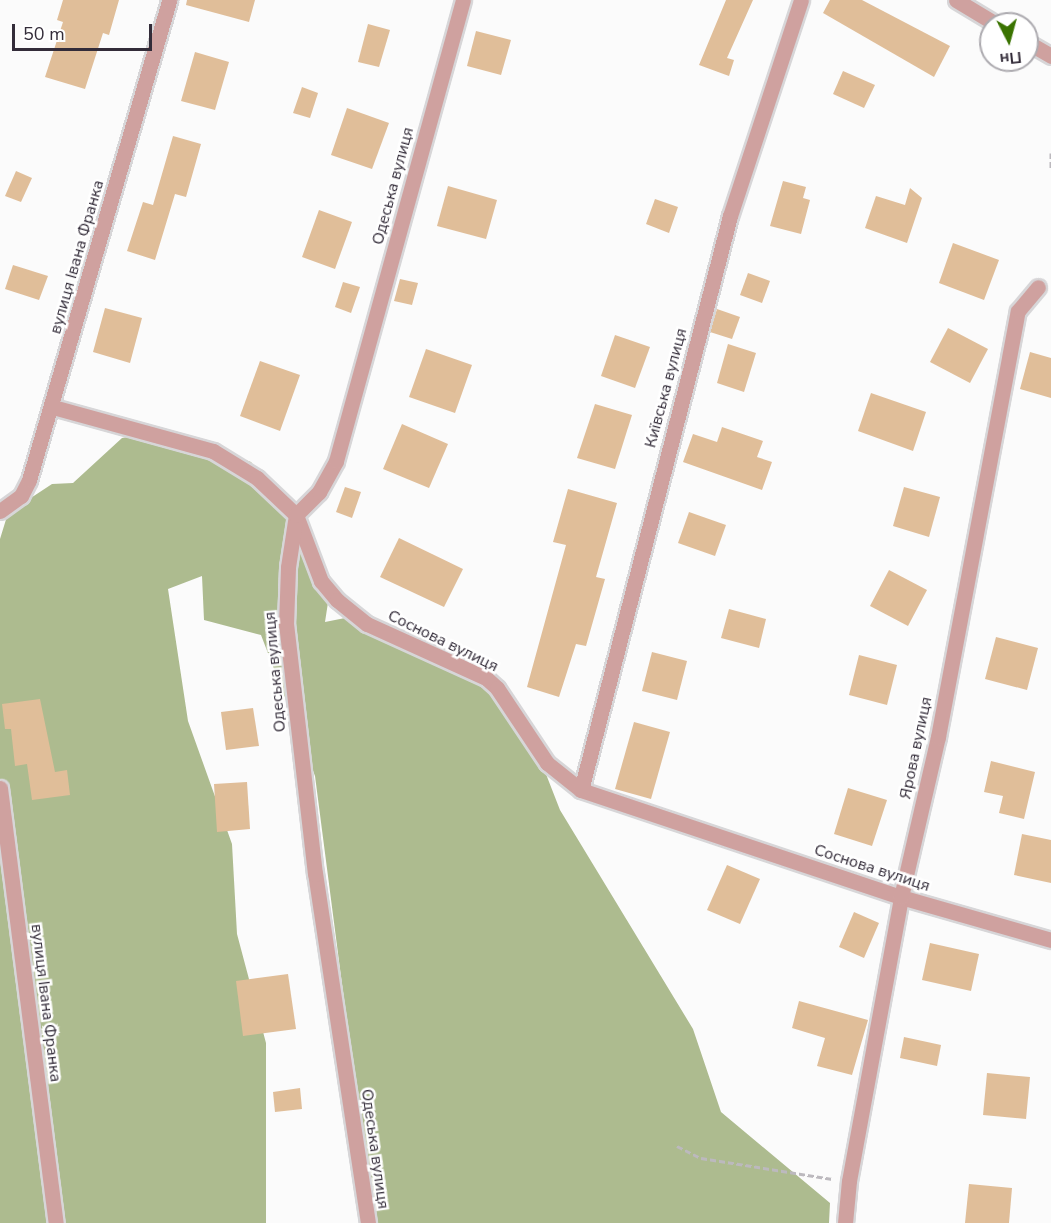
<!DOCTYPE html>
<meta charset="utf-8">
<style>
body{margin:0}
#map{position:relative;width:1051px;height:1223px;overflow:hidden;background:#fbfbfb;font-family:"Nunito Sans",sans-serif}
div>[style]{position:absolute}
.forest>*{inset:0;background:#adbb8f}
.building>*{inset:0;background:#e0be99}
.path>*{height:3px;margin-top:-1.5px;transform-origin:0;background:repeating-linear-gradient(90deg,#bcb9be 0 6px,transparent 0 9px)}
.roads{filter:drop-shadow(2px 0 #d7d6d8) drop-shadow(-2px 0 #d7d6d8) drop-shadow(0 2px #d7d6d8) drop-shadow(0 -2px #d7d6d8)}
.minor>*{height:15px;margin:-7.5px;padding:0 7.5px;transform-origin:7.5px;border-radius:7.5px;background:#cfa19f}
span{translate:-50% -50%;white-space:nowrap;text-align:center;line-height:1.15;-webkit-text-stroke:5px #fff;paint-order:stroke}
.street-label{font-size:16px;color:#332c39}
.north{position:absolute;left:979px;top:12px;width:60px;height:60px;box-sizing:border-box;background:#fff;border:2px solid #adabb0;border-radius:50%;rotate:174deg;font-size:16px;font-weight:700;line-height:24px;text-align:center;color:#332c39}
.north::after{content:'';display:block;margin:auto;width:21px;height:27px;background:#3a7301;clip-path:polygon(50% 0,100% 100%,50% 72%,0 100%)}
.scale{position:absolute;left:12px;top:24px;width:140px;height:27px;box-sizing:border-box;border:3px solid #332c39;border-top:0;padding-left:8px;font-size:18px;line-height:21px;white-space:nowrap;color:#332c39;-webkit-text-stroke:4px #fff;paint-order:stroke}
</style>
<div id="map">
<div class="forest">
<div style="clip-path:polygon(162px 430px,251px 462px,284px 505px,329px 596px,325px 622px,360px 615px,464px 663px,486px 666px,521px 710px,560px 810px,693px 1029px,721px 1112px,830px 1203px,829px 1223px,373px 1223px,315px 776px,261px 635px,204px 620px,202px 576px,168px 589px,188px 721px,232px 844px,237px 934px,266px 1043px,266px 1223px,0 1223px,0 539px,8px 513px,52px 484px,73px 483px,122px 438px)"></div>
</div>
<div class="building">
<div style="clip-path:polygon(63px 0,119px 0,109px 35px,103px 33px,85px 89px,45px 77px,63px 22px,57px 20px)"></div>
<div style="clip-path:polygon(187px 0,255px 0,249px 22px,186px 5px)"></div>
<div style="clip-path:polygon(726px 0,753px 0,727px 58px,734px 60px,729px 76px,699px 65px)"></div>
<div style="clip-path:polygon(830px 0,862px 0,950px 46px,934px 77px,823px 13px)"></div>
<div style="clip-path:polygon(368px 24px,390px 30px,379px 67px,358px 62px)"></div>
<div style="clip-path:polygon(476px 31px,511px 40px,501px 75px,467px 66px)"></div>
<div style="clip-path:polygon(195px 52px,229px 62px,215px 110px,181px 101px)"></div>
<div style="clip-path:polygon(843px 71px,875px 85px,864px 108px,833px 94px)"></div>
<div style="clip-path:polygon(302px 87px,318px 93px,310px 118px,293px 113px)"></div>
<div style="clip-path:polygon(347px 108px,389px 123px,372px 169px,331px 155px)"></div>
<div style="clip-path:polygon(173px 136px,201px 144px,186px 197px,175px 194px,155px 260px,127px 251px,143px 202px,153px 205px)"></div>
<div style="clip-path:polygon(16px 171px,32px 178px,21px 202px,5px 196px)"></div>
<div style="clip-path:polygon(783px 181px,806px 187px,803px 198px,810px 200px,801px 234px,770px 226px)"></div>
<div style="clip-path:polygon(448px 186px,497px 200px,486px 239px,437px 226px)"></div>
<div style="clip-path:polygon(910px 188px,922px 198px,907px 243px,865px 228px,876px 196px,905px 205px)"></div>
<div style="clip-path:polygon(655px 199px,678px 207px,669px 233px,646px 224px)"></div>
<div style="clip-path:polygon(319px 210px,352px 222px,335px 269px,302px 257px)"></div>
<div style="clip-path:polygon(953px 243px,999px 260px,984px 300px,939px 283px)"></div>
<div style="clip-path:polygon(13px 265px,48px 276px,39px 300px,5px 289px)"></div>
<div style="clip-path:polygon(748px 273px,770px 281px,762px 303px,740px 295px)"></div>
<div style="clip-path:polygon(400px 279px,418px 283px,412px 305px,394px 301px)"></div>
<div style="clip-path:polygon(343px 282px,360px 287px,351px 313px,335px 307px)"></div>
<div style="clip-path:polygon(105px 308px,142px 318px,130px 363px,93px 352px)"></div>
<div style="clip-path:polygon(717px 309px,740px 317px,732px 339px,710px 332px)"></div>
<div style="clip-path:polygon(948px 328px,988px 349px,970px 383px,930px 362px)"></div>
<div style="clip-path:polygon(615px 335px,650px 347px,635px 388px,601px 376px)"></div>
<div style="clip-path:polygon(728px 344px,756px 353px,744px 392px,717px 383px)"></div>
<div style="clip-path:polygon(426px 349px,472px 365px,455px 413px,409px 397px)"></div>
<div style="clip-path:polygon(1030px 352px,1051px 358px,1051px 398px,1020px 389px)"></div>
<div style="clip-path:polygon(260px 361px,300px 375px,280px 431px,240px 416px)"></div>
<div style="clip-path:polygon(871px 393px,926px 412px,913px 451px,858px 431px)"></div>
<div style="clip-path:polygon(595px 404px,632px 415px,615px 469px,577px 458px)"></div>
<div style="clip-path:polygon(402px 424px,448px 444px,429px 488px,383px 469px)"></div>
<div style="clip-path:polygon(722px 427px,763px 441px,757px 457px,772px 462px,762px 490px,683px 462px,693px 434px,717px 442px)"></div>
<div style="clip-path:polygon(345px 487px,361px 492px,352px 518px,336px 512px)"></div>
<div style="clip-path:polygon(904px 487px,940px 497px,929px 537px,893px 526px)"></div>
<div style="clip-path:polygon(568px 489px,617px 503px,596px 577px,605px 579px,586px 646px,576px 644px,559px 697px,527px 687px,566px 545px,553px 542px)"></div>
<div style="clip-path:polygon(689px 512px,726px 525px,715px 556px,678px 543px)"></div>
<div style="clip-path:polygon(399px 538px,463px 569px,444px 607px,380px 577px)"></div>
<div style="clip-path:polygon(889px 570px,927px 590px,908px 626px,870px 606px)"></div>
<div style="clip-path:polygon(729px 609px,766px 619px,759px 648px,721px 638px)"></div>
<div style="clip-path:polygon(996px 637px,1038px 648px,1027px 690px,985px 679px)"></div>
<div style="clip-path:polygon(652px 652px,687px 661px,677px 700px,642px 691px)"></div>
<div style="clip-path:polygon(859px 655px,897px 665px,887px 705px,849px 695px)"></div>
<div style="clip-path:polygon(40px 699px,55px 772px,67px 770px,70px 795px,32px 800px,27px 764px,15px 766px,11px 729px,5px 729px,2px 704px)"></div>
<div style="clip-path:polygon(253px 708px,259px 746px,226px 750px,221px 712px)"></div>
<div style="clip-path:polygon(634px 722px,670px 732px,651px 799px,615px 789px)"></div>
<div style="clip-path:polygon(991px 761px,1035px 772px,1024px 819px,999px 813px,1003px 796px,984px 792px)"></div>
<div style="clip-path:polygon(247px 782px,250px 829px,217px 832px,214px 784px)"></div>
<div style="clip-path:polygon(848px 788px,887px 800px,872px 846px,834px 834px)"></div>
<div style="clip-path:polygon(1022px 834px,1051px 840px,1051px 883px,1014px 875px)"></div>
<div style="clip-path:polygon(727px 865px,760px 879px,740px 924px,707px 910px)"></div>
<div style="clip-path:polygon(854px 912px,879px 923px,864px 958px,839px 947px)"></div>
<div style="clip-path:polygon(930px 943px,979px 954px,971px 991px,922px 980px)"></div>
<div style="clip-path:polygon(288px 974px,296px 1029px,243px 1036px,236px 981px)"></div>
<div style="clip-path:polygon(799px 1001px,868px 1020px,852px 1075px,817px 1066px,825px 1038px,792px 1028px)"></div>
<div style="clip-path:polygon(904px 1037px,941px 1045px,937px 1066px,900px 1058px)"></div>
<div style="clip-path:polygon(987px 1073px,1030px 1077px,1026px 1119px,983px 1115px)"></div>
<div style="clip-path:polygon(300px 1088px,302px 1109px,275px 1112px,273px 1092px)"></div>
<div style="clip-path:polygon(969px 1184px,1012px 1188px,1009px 1223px,965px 1223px)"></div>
</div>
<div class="path">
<div style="left:1051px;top:153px;width:16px;rotate:90deg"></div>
<div style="left:677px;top:1146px;width:27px;rotate:27deg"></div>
<div style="left:701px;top:1158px;width:133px;rotate:9.1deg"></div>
</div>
<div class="roads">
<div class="minor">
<div style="left:956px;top:0;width:47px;rotate:31deg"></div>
<div style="left:1027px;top:42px;width:28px;rotate:30deg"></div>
<div style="left:53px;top:407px;width:166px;rotate:15.4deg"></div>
<div style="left:213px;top:451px;width:52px;rotate:31.5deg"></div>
<div style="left:257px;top:478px;width:54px;rotate:43.5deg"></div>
<div style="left:296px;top:515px;width:71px;rotate:69.3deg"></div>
<div style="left:321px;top:581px;width:25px;rotate:50deg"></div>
<div style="left:337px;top:600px;width:38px;rotate:39deg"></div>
<div style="left:367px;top:624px;width:131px;rotate:24.4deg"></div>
<div style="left:486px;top:678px;width:15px;rotate:42deg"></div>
<div style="left:497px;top:688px;width:90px;rotate:56.3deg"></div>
<div style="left:547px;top:763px;width:43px;rotate:38.5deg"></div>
<div style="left:581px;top:790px;width:337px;rotate:18.5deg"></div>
<div style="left:901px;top:897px;width:156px;rotate:16deg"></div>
<div style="left:0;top:511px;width:26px;rotate:-36deg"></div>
<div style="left:21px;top:496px;width:18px;rotate:-63deg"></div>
<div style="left:29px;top:480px;width:500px;rotate:-73.7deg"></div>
<div style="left:0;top:788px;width:439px;rotate:82.7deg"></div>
<div style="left:581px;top:790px;width:593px;rotate:-75.45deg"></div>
<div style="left:730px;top:216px;width:227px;rotate:-71.8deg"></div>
<div style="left:368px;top:1223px;width:353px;rotate:-98.6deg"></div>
<div style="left:315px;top:874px;width:251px;rotate:-96.6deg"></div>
<div style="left:286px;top:625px;width:58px;rotate:-88deg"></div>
<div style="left:288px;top:567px;width:53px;rotate:-81.3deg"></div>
<div style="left:296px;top:515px;width:33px;rotate:-45deg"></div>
<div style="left:319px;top:492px;width:35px;rotate:-61deg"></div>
<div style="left:336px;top:461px;width:478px;rotate:-74.6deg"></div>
<div style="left:845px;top:1223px;width:42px;rotate:-84.6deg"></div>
<div style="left:849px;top:1181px;width:289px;rotate:-79.6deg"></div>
<div style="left:901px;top:897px;width:164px;rotate:-77deg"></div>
<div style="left:938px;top:737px;width:433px;rotate:-79.4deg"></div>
<div style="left:1018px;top:311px;width:31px;rotate:-50deg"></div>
</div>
</div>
<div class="street-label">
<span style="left:393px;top:186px;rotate:-75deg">Одеська вулиця</span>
<span style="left:77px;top:257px;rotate:-74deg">вулиця Івана Франка</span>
<span style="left:666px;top:388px;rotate:-75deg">Київська вулиця</span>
<span style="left:443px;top:641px;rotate:26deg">Соснова вулиця</span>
<span style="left:275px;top:672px;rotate:-95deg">Одеська вулиця</span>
<span style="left:916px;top:748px;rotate:-78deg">Ярова вулиця</span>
<span style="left:872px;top:868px;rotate:18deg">Соснова вулиця</span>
<span style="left:46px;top:1003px;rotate:83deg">вулиця Івана Франка</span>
<span style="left:375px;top:1149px;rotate:82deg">Одеська вулиця</span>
</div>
<div class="north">Пн</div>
<div class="scale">50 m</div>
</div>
